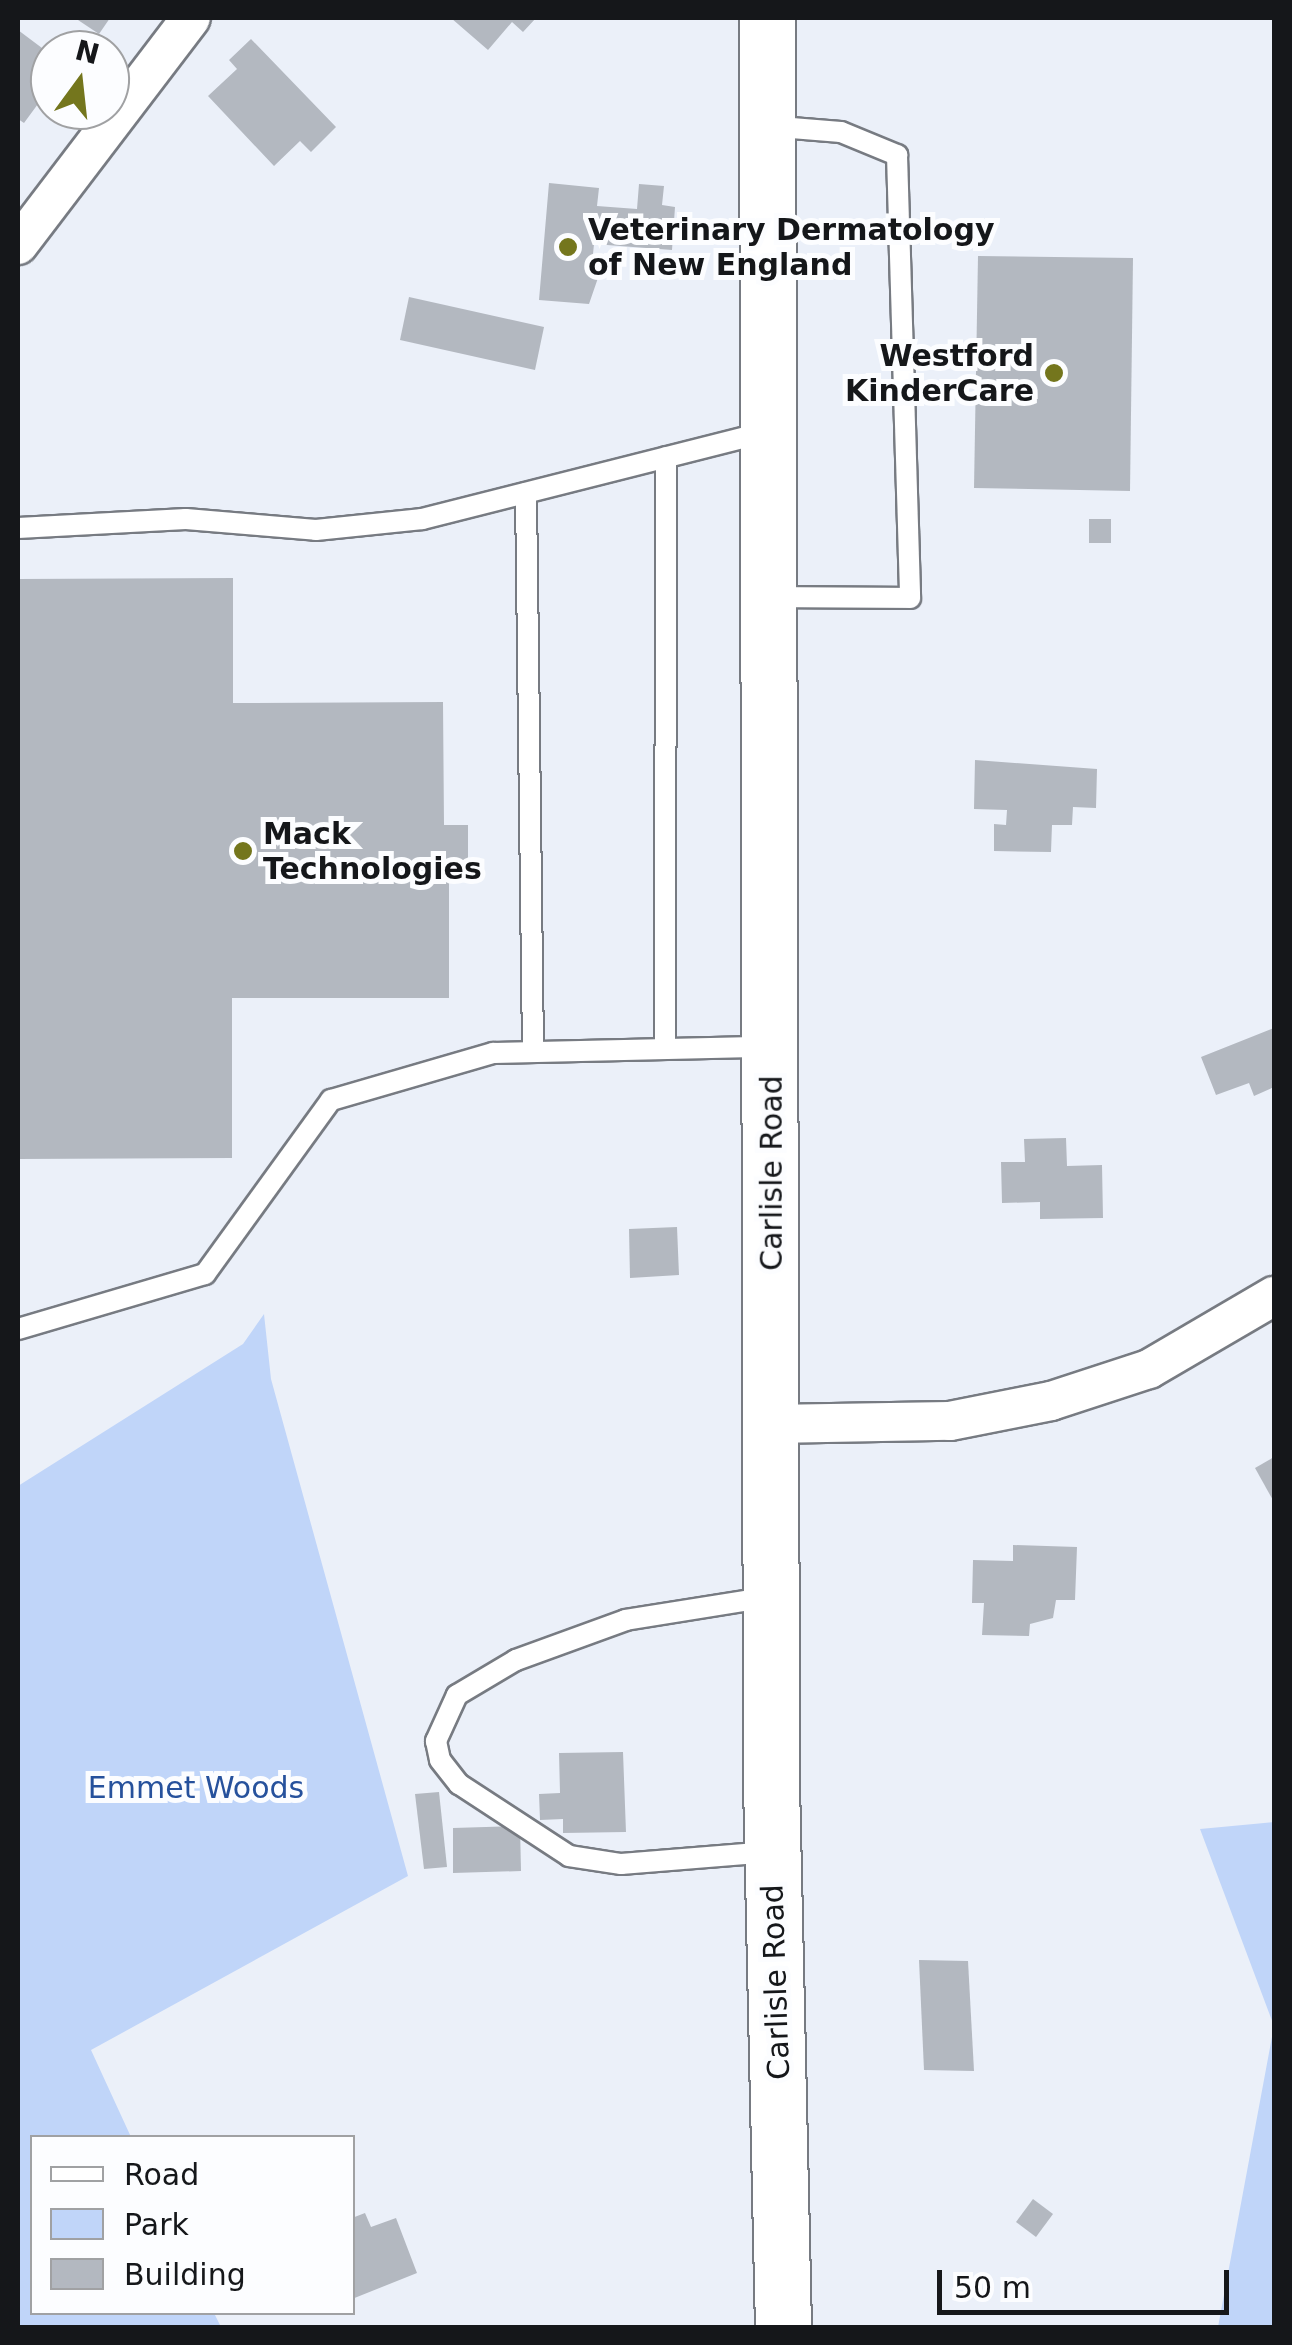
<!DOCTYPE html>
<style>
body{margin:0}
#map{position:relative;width:1292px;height:2345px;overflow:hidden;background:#ebf0f9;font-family:"DejaVu Sans",sans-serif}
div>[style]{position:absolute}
.green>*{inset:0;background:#c0d5f9}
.building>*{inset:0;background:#b3b8c0}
.roads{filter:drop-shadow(2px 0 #777b82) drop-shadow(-2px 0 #777b82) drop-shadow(0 2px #777b82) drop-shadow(0 -2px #777b82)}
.service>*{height:20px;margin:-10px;padding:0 10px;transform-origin:10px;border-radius:10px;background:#fff}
.minor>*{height:38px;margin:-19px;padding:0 19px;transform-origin:19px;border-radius:19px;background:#fff}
.secondary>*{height:55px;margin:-27.5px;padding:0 27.5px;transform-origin:27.5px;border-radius:27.5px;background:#fff}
.dots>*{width:28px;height:28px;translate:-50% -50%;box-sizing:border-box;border:5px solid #fcfdff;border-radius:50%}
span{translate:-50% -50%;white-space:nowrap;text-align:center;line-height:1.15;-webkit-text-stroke:10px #fcfdff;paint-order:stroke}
.poi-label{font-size:30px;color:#15171a;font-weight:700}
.left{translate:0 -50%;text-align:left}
.right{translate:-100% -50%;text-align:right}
.street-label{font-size:30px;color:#15171a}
.park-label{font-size:30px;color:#26519c}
.frame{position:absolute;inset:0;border:20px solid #15171a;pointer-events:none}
.legend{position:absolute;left:30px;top:2135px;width:325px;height:180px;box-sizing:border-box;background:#fcfdff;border:2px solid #a0a1a3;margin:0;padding:12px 18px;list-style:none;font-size:30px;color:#15171a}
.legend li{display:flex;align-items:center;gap:20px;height:50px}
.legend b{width:50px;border:2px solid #a0a1a3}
.north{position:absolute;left:30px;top:30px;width:100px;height:100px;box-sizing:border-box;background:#fcfdff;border:2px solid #a0a1a3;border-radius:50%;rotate:15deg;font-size:28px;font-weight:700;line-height:40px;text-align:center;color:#15171a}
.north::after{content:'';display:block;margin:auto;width:35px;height:45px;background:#74761d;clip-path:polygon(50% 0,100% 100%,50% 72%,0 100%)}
.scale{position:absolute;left:937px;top:2270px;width:292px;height:45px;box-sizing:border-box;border:5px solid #15171a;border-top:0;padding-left:12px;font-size:30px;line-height:35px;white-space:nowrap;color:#15171a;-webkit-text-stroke:8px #fcfdff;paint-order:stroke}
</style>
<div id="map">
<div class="green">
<div style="clip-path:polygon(264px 1314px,271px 1379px,408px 1876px,91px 2050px,131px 2137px,32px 2138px,32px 2312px,214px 2313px,221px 2327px,18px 2327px,18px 1486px,243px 1344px)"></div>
<div style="clip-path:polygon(1274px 1822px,1274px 2327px,1218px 2327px,1274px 2026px,1200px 1829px)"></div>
</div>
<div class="building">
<div style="clip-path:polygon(75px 18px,110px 18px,99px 34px)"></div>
<div style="clip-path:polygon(451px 18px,536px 18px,523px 32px,512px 22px,488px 50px)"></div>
<div style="clip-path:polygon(18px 30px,50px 54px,50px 97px,46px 93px,24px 123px,18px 119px)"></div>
<div style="clip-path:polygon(251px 39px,336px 127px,311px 152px,300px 141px,274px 166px,208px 96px,237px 69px,229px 60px)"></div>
<div style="clip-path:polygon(549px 183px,599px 188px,597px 206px,637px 209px,639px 184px,664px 186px,662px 205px,675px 207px,672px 250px,594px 244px,591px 274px,599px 275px,589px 304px,539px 300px)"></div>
<div style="clip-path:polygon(978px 256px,1133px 258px,1130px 491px,974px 488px)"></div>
<div style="clip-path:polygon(409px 297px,544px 327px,535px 370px,400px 340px)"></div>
<div style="clip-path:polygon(1089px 519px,1111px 519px,1111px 543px,1089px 543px)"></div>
<div style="clip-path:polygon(233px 578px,233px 703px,443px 702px,444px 825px,468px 825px,468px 877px,449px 876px,449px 998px,232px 998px,232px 1158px,18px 1159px,18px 579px)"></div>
<div style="clip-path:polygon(975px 760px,1097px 769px,1096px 808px,1073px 807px,1072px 825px,1052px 825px,1051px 852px,994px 851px,994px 824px,1006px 825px,1007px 810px,974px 809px)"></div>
<div style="clip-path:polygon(1274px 1028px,1274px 1087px,1254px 1096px,1249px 1083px,1216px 1095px,1201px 1057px)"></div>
<div style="clip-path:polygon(1066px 1138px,1067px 1166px,1102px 1165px,1103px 1218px,1040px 1219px,1040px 1202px,1002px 1203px,1001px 1162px,1025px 1162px,1024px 1139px)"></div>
<div style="clip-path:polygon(677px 1227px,679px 1275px,630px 1278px,629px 1229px)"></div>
<div style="clip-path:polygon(1274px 1457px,1274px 1502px,1255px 1468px)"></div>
<div style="clip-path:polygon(1013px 1545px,1077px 1547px,1075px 1600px,1056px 1600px,1053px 1618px,1030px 1624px,1029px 1636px,982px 1635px,984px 1603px,972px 1603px,973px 1560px,1013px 1561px)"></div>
<div style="clip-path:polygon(623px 1752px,626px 1832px,563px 1833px,563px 1819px,540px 1820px,539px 1794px,560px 1793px,559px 1753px)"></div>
<div style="clip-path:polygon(439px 1792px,447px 1867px,424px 1869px,415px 1794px)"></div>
<div style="clip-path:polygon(520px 1826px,521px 1871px,453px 1873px,453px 1828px)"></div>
<div style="clip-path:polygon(919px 1960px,968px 1961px,974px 2071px,924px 2070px)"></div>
<div style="clip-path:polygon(1033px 2199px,1053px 2214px,1036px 2237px,1016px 2222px)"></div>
<div style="clip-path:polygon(365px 2213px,371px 2227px,396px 2218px,417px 2273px,352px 2299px,352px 2218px)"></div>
</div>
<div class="roads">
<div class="service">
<div style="left:767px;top:126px;width:74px;rotate:4.6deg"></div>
<div style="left:841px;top:132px;width:61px;rotate:22.3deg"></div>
<div style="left:897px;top:155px;width:443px;rotate:88.3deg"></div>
<div style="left:910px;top:598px;width:139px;rotate:-179.6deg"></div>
<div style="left:526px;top:493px;width:559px;rotate:89.28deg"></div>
<div style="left:18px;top:528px;width:168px;rotate:-3.1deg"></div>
<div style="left:186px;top:519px;width:130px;rotate:4.8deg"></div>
<div style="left:316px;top:530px;width:107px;rotate:-5.9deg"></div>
<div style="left:422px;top:519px;width:352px;rotate:-14.2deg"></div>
<div style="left:665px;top:1049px;width:592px;rotate:-89.9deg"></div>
<div style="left:18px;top:1329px;width:195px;rotate:-16.4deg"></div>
<div style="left:205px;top:1274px;width:215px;rotate:-54.1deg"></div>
<div style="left:331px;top:1100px;width:169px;rotate:-16.2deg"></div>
<div style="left:493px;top:1053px;width:273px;rotate:-1.3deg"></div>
<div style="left:769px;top:1597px;width:145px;rotate:170.9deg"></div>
<div style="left:626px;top:1620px;width:117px;rotate:160deg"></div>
<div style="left:516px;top:1660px;width:69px;rotate:149.3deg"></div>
<div style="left:457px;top:1695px;width:51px;rotate:114.5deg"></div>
<div style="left:436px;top:1741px;width:19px;rotate:78deg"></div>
<div style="left:440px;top:1760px;width:31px;rotate:52deg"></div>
<div style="left:459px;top:1784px;width:131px;rotate:33.2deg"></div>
<div style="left:569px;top:1856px;width:53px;rotate:8.7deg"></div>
<div style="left:621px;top:1864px;width:149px;rotate:-4.6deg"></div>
</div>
<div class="minor">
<div style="left:18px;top:245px;width:285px;rotate:-52.7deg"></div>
<div style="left:771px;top:1424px;width:179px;rotate:-1deg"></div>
<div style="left:950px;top:1421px;width:103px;rotate:-11.2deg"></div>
<div style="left:1051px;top:1401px;width:103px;rotate:-18.1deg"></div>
<div style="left:1149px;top:1369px;width:145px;rotate:-30.3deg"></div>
</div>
<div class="secondary">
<div style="left:767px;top:18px;width:1765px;rotate:89.87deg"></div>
<div style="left:771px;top:1783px;width:545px;rotate:88.74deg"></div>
</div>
</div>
<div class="dots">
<div style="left:568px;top:247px;background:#74761d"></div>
<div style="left:1054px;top:373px;background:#74761d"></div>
<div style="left:243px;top:851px;background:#74761d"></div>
</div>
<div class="poi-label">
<span class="left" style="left:588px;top:247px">Veterinary Dermatology<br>of New England</span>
<span class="right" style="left:1034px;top:373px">Westford<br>KinderCare</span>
<span class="left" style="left:263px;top:851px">Mack<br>Technologies</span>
</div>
<div class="street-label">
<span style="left:772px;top:1173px;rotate:-90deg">Carlisle Road</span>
<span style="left:776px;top:1982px;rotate:-92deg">Carlisle Road</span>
</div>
<div class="park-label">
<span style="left:196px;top:1788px">Emmet Woods</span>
</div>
<div class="frame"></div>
<ul class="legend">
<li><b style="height:12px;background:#fff"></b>Road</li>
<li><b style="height:28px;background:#c0d5f9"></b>Park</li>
<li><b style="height:28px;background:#b3b8c0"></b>Building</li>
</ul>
<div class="north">N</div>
<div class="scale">50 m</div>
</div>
